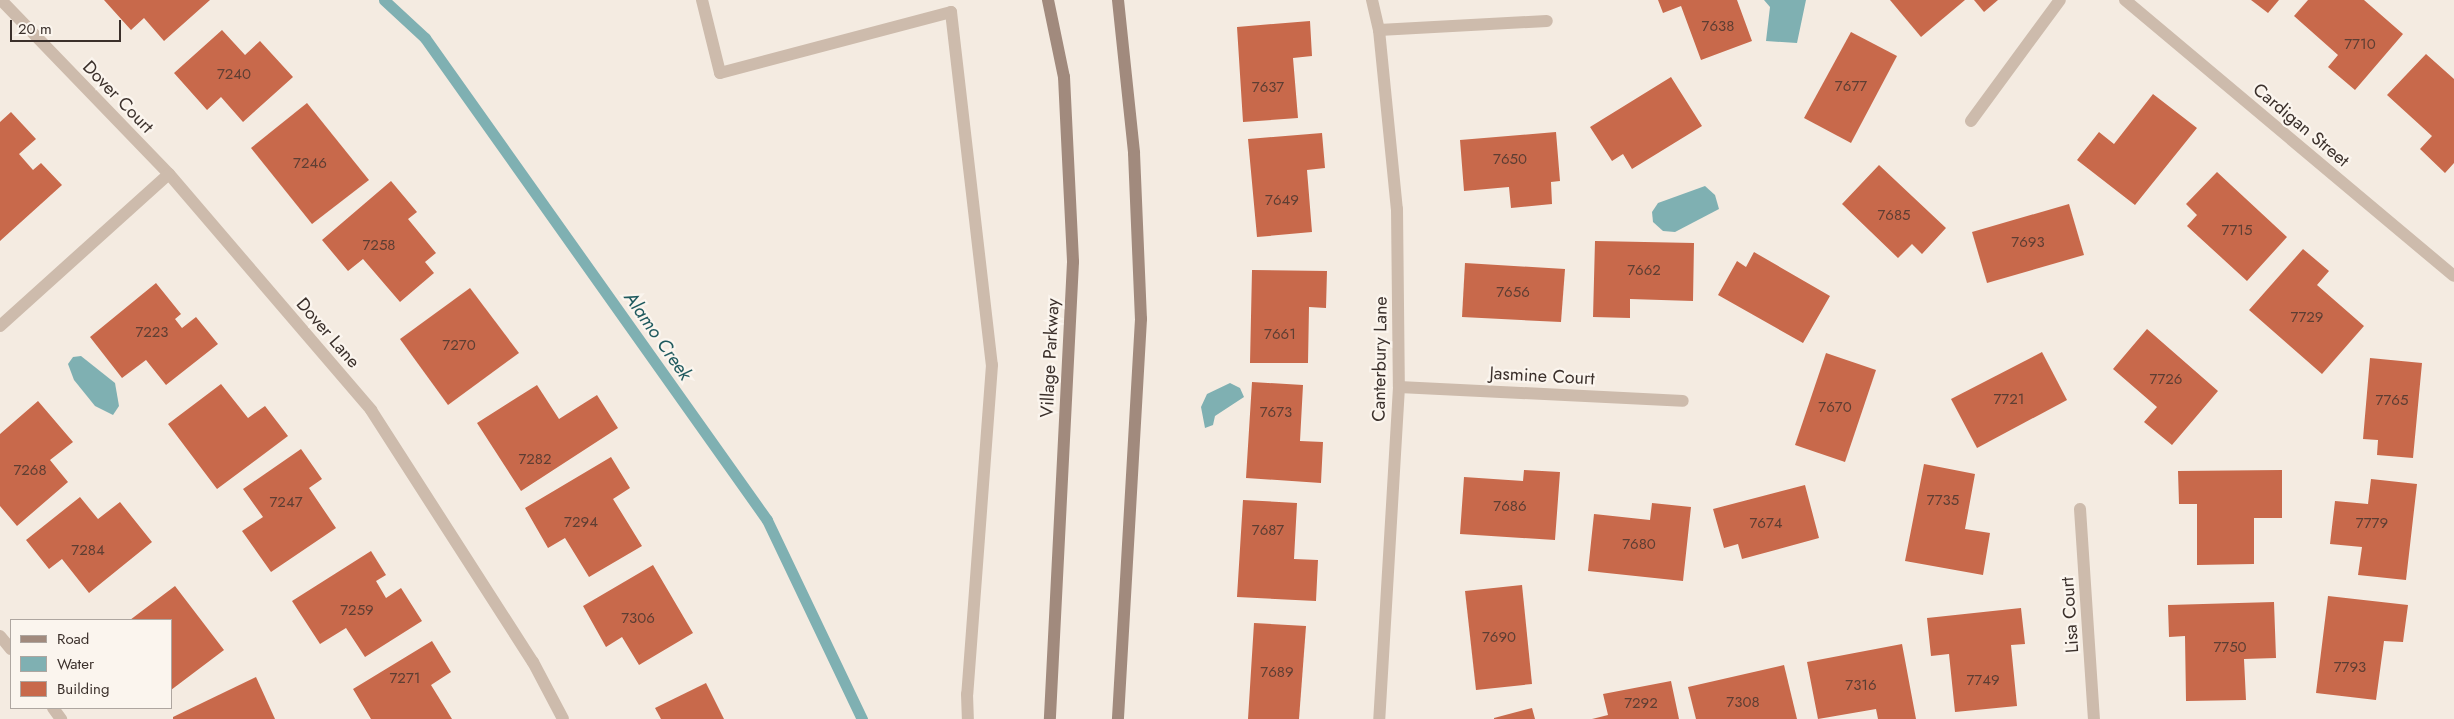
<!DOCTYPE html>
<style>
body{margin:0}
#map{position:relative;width:2454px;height:719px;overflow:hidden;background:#f4ebe1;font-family:Jost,sans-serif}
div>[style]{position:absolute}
.water>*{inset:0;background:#7fb0b2}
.stream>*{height:11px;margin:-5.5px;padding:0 5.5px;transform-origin:5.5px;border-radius:5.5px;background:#7fb0b2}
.building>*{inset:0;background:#c8694b}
.lane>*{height:12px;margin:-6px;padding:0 6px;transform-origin:6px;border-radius:6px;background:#cdbbac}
.street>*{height:12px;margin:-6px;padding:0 6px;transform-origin:6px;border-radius:6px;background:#cdbbac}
.secondary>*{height:12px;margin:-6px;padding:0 6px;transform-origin:6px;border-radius:6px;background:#a18a7d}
span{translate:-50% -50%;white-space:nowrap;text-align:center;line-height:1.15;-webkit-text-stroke:4.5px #fbf5ee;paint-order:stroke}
.number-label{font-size:15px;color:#5e3e33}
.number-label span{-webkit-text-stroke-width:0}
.street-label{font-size:18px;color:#3b302b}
.water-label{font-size:19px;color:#1f5a5e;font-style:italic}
.legend{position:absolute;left:10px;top:619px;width:162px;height:90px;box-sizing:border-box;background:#fbf5ee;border:1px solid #aea6a0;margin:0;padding:6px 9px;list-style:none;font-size:15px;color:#3b302b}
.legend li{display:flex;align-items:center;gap:10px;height:25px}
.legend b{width:25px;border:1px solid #aea6a0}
.scale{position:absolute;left:10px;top:20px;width:111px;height:22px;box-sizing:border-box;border:2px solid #3b302b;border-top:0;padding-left:6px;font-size:15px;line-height:18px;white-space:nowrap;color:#3b302b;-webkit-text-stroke:4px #fbf5ee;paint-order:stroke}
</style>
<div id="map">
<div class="water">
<div style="clip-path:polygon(1764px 0,1806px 0,1797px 43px,1766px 41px,1770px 7px)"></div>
<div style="clip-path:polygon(1705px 186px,1715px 195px,1719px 209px,1675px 232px,1663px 231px,1653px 222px,1652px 212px,1658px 203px)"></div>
<div style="clip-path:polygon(81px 356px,115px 383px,119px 406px,113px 415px,95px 406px,74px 380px,68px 364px,73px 357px)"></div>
<div style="clip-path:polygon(1230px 383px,1240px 388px,1244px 397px,1215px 416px,1213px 425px,1205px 428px,1201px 407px,1207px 394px)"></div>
</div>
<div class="stream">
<div style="left:384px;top:0;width:56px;rotate:42.8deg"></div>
<div style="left:425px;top:38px;width:591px;rotate:54.64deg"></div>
<div style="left:767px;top:520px;width:221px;rotate:64.5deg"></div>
</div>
<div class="building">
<div style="clip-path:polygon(104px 0,210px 0,164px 41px,144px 18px,131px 30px)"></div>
<div style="clip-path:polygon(1658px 0,1737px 0,1752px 41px,1701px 60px,1681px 6px,1663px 13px)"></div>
<div style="clip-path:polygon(1890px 0,1965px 0,1921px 37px)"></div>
<div style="clip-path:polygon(1974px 0,1998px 0,1984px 12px)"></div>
<div style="clip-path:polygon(2251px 0,2279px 0,2268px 13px)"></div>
<div style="clip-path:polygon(2308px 0,2364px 0,2403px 34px,2355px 90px,2328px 67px,2338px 55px,2294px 16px)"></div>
<div style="clip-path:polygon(1310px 21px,1312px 56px,1293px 58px,1298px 118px,1243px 122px,1237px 27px)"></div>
<div style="clip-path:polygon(222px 30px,245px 55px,260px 41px,293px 77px,243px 122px,221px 97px,207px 110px,174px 73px)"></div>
<div style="clip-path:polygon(1851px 32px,1897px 56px,1851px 143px,1804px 118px)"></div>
<div style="clip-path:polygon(2426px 54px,2454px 79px,2454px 163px,2445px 173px,2420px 149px,2432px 136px,2387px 95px)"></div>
<div style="clip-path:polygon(1671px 77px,1702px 126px,1632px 169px,1623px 154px,1612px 161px,1590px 127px)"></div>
<div style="clip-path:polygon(2153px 94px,2197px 128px,2135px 205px,2077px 160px,2099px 132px,2114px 144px)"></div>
<div style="clip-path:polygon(307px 103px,369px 180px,312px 224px,251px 148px)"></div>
<div style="clip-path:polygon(11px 112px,36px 139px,19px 154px,33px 170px,41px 163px,62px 185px,0 241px,0 122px)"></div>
<div style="clip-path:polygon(1556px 132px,1560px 181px,1551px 182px,1552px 204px,1511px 208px,1509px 187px,1464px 191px,1460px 140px)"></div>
<div style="clip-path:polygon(1322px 133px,1325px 168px,1307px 170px,1312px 232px,1257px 237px,1248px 139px)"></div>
<div style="clip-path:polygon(1879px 165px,1946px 228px,1922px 254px,1912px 244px,1898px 258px,1842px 204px)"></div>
<div style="clip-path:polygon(2217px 172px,2287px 237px,2247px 281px,2187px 226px,2197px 215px,2186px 204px)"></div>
<div style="clip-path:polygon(391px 181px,417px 212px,408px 219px,436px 253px,425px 262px,434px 273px,400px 302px,363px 259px,348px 271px,322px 240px)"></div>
<div style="clip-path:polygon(2069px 204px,2084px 255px,1987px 283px,1972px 232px)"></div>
<div style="clip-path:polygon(1595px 241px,1694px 243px,1693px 301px,1630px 299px,1630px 318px,1593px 317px)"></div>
<div style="clip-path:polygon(2303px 249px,2329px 271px,2317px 285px,2364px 326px,2322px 374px,2249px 310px)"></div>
<div style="clip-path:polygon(1754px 252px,1830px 296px,1803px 343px,1718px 295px,1737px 261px,1746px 267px)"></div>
<div style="clip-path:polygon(1465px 263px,1565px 269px,1561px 322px,1462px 317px)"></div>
<div style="clip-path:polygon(1252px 270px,1327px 271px,1326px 308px,1309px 307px,1308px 363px,1250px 363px)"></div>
<div style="clip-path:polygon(156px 283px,181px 314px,175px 319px,182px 328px,196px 317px,218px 344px,166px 385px,146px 360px,122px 378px,90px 337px)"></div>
<div style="clip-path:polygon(470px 288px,519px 353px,448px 405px,400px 339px)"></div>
<div style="clip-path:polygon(2147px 329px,2218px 391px,2172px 445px,2144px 422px,2157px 407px,2113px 369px)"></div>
<div style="clip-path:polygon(2042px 352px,2067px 400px,1977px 448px,1951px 399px)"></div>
<div style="clip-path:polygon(1826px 353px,1876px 370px,1845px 462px,1795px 445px)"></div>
<div style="clip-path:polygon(2370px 358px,2422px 363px,2413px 458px,2377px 455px,2378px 440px,2363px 439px)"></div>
<div style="clip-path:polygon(1252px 382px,1303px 385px,1300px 441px,1323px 442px,1321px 483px,1246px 478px)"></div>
<div style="clip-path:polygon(221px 384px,248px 418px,265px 406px,288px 436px,217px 489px,168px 424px)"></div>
<div style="clip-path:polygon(537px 385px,559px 419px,597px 395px,618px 428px,521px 491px,477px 423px)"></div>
<div style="clip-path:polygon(38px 401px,73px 442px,50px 460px,68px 482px,17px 526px,0 506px,0 434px)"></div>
<div style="clip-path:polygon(301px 449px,322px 479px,309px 488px,336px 528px,271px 572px,242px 531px,263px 517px,243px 489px)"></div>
<div style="clip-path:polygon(611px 457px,630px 488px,613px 499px,642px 546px,589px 577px,565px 538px,548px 548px,525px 508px)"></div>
<div style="clip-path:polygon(1924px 464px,1975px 474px,1965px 529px,1990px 533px,1983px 575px,1905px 561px)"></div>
<div style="clip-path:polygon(1524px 470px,1560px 472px,1555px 540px,1460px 534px,1464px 477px,1523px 481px)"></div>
<div style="clip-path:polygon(2282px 470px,2282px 518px,2254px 518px,2254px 564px,2197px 565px,2197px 504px,2179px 504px,2178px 471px)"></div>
<div style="clip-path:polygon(2371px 479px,2417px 484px,2406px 580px,2358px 575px,2362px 547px,2330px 544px,2335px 501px,2368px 504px)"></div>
<div style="clip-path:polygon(1805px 485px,1819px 538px,1742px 559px,1738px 544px,1724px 548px,1713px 509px)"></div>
<div style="clip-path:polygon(80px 497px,98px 519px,120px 502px,152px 542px,89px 593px,62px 559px,49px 569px,26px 540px)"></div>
<div style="clip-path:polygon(1243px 500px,1297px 503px,1294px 559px,1318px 560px,1316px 601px,1237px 597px)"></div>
<div style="clip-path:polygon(1652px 503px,1691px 507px,1683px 581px,1588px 571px,1594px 514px,1650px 520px)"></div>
<div style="clip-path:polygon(371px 551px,386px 575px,376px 581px,386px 598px,401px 588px,422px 621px,365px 657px,346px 628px,320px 644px,292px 601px)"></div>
<div style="clip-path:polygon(653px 565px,693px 633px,639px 665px,622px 637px,606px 647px,583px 606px)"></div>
<div style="clip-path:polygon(1522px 585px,1532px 684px,1476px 690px,1465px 591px)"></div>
<div style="clip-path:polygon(175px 586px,224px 650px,171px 690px,171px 620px,130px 620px)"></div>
<div style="clip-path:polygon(2328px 596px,2408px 605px,2403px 642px,2384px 641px,2376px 700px,2316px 693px)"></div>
<div style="clip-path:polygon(2274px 602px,2276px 658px,2244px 659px,2246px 700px,2186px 701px,2185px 636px,2169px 637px,2168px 605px)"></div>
<div style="clip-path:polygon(2021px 608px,2025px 644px,2011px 645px,2017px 706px,1955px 712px,1949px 654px,1931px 656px,1927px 618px)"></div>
<div style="clip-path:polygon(1254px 623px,1306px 626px,1299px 719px,1248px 719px)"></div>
<div style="clip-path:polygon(432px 641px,451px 672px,431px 685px,452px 719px,371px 719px,353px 689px)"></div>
<div style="clip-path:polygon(1902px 644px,1916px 719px,1878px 719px,1876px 709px,1818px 719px,1807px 662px)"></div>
<div style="clip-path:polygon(1784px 665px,1797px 719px,1696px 719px,1688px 687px)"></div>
<div style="clip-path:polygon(256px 677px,275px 719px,173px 719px,173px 717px)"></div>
<div style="clip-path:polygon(1671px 681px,1679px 719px,1592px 719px,1608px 715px,1603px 694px)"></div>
<div style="clip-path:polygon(706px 683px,724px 719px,661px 719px,655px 708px)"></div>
<div style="clip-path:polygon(1532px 708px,1535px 719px,1494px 719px,1494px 718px)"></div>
</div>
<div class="lane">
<div style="left:702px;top:0;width:75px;rotate:76.1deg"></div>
<div style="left:720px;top:73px;width:239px;rotate:-14.8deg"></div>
<div style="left:951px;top:12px;width:355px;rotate:83.4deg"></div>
<div style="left:992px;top:365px;width:330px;rotate:94.3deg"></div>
<div style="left:967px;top:694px;width:25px;rotate:88deg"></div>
</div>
<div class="street">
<div style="left:1px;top:0;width:242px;rotate:46deg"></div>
<div style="left:169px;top:174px;width:311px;rotate:49.4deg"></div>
<div style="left:371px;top:410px;width:300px;rotate:57.3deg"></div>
<div style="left:533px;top:662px;width:64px;rotate:62.2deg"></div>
<div style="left:1372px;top:0;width:31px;rotate:77deg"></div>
<div style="left:1379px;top:30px;width:180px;rotate:84.3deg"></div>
<div style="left:1397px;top:209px;width:178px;rotate:89.4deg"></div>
<div style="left:1399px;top:387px;width:333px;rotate:93.4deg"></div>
<div style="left:2125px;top:0;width:429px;rotate:40deg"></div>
<div style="left:1379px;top:30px;width:168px;rotate:-3.1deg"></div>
<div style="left:1971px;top:121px;width:150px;rotate:-53.7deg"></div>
<div style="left:0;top:326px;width:227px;rotate:-42deg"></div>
<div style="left:1399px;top:387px;width:284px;rotate:2.8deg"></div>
<div style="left:2080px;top:509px;width:210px;rotate:86.2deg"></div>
<div style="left:0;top:636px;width:17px;rotate:50deg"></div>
<div style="left:53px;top:708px;width:14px;rotate:54deg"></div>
</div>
<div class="secondary">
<div style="left:1048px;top:0;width:79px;rotate:78.3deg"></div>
<div style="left:1064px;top:77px;width:185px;rotate:87.2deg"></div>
<div style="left:1073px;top:262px;width:458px;rotate:92.9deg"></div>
<div style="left:1118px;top:0;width:154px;rotate:84deg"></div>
<div style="left:1134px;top:153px;width:166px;rotate:87.6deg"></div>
<div style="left:1141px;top:319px;width:401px;rotate:93.3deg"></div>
</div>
<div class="number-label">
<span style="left:1718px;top:27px">7638</span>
<span style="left:2360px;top:45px">7710</span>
<span style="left:234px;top:75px">7240</span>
<span style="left:1851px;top:87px">7677</span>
<span style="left:1268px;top:88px">7637</span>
<span style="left:1510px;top:160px">7650</span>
<span style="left:310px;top:164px">7246</span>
<span style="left:1282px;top:201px">7649</span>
<span style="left:1894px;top:216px">7685</span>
<span style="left:2237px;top:231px">7715</span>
<span style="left:2028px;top:243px">7693</span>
<span style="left:379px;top:246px">7258</span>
<span style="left:1644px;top:271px">7662</span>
<span style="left:1513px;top:293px">7656</span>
<span style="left:2307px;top:318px">7729</span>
<span style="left:152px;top:333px">7223</span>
<span style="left:1280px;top:335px">7661</span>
<span style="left:459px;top:346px">7270</span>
<span style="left:2166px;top:380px">7726</span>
<span style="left:2009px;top:400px">7721</span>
<span style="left:2392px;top:401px">7765</span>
<span style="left:1835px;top:408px">7670</span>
<span style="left:1276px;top:413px">7673</span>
<span style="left:535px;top:460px">7282</span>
<span style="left:30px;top:471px">7268</span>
<span style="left:1943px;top:501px">7735</span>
<span style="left:286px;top:503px">7247</span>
<span style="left:1510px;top:507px">7686</span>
<span style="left:581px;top:523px">7294</span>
<span style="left:1766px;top:524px">7674</span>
<span style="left:2372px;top:524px">7779</span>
<span style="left:1268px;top:531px">7687</span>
<span style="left:1639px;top:545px">7680</span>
<span style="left:88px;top:551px">7284</span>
<span style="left:357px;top:611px">7259</span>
<span style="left:638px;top:619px">7306</span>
<span style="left:1499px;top:638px">7690</span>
<span style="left:2230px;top:648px">7750</span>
<span style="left:2350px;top:668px">7793</span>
<span style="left:1277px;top:673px">7689</span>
<span style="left:405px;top:679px">7271</span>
<span style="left:1983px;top:681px">7749</span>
<span style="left:1861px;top:686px">7316</span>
<span style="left:1743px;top:703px">7308</span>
<span style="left:1641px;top:704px">7292</span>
</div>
<div class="street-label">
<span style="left:118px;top:97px;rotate:46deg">Dover Court</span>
<span style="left:2301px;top:125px;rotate:40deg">Cardigan Street</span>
<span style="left:328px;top:333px;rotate:49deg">Dover Lane</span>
<span style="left:1050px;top:358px;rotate:-87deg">Village Parkway</span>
<span style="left:1380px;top:359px;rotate:-89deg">Canterbury Lane</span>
<span style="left:1542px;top:376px;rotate:3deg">Jasmine Court</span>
<span style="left:2070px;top:615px;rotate:-94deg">Lisa Court</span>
</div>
<div class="water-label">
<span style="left:658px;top:336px;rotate:55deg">Alamo Creek</span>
</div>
<ul class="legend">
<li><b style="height:6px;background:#a18a7d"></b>Road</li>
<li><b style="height:14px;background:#7fb0b2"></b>Water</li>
<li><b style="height:14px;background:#c8694b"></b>Building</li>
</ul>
<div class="scale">20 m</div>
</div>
